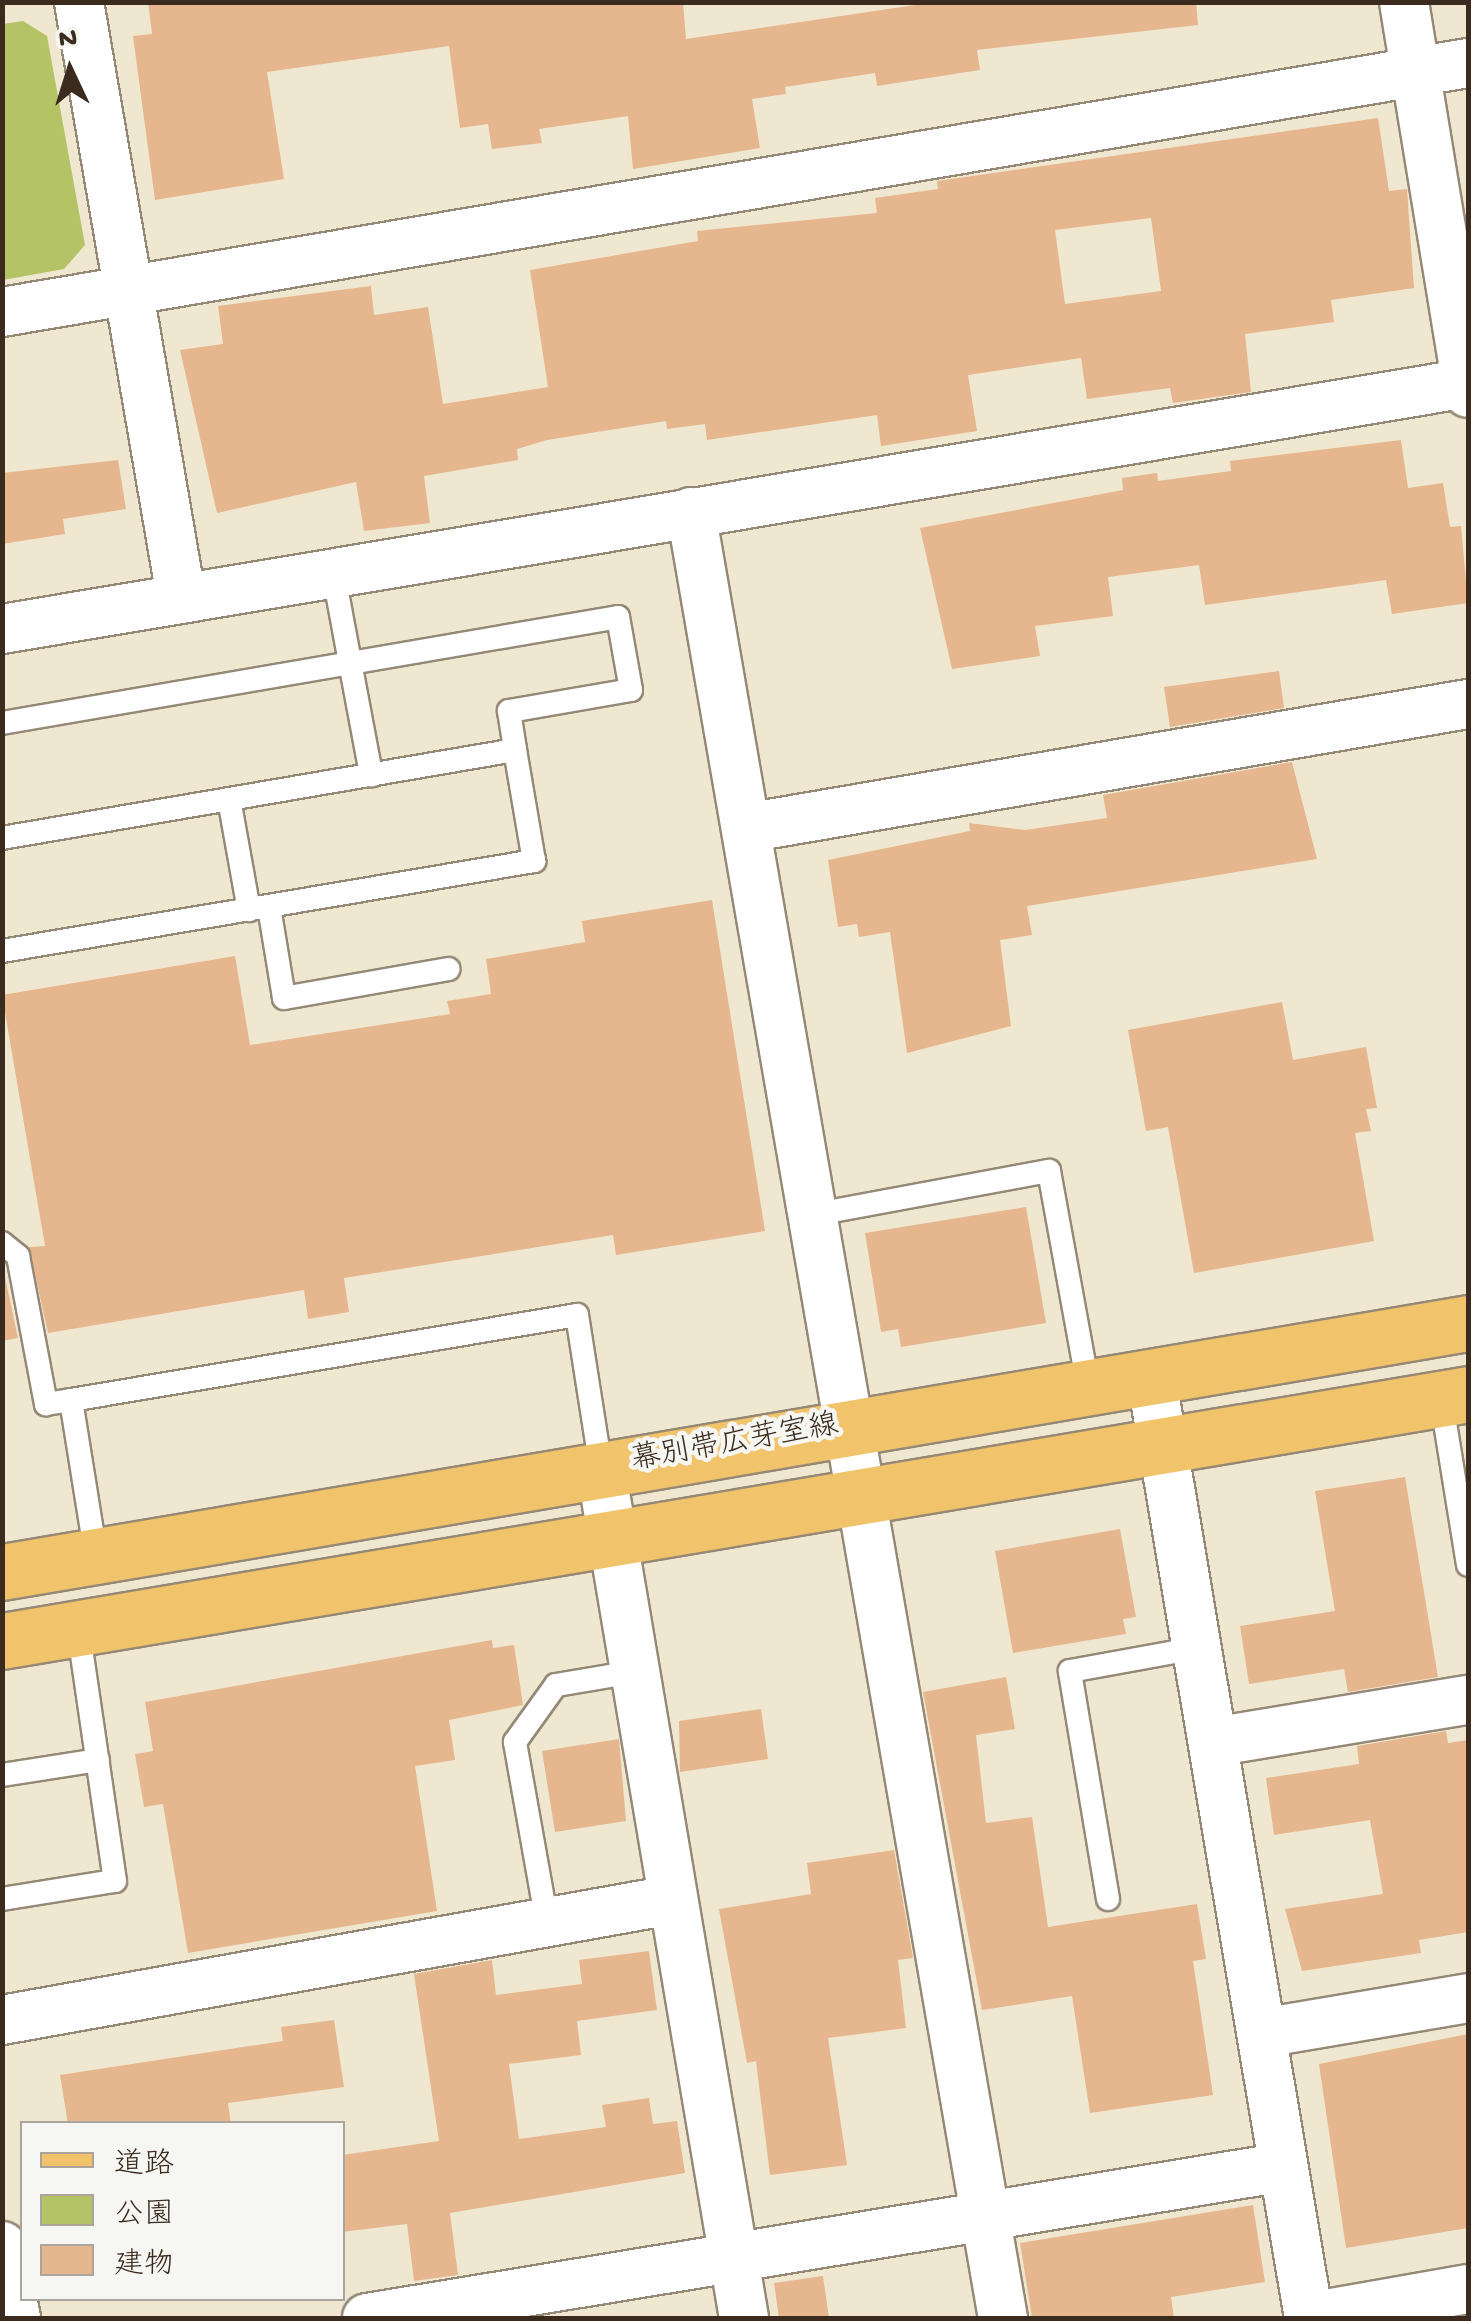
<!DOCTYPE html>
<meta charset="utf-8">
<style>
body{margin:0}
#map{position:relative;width:1471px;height:2321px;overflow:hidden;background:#efe7cf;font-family:"Gochi Hand","Klee One",sans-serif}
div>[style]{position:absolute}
.green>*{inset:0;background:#b3c365}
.building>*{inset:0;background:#e6b78e}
.roads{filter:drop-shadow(2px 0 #958876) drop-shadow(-2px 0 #958876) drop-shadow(0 2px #958876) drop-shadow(0 -2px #958876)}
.service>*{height:22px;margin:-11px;padding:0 11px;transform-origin:11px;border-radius:11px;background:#fff}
.minor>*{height:48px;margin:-24px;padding:0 24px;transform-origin:24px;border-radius:24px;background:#fff}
.primary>*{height:55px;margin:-27.5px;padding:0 27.5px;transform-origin:27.5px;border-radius:27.5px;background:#f1c36a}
span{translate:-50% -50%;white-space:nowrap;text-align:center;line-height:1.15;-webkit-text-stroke:9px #f6f6f2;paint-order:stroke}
.street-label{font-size:30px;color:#3b2a1e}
.frame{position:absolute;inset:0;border:5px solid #3b2a1e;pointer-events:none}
.legend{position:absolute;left:20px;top:2121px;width:325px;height:180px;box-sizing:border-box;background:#f6f6f2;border:2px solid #aba49d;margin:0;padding:12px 18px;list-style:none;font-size:30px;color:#3b2a1e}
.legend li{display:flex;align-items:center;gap:20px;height:50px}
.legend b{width:50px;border:2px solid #aba49d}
.north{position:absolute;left:20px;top:20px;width:100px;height:100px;-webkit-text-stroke:8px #f6f6f2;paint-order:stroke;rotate:356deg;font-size:28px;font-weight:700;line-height:40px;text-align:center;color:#3b2a1e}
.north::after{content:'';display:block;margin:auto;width:35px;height:45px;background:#3b2a1e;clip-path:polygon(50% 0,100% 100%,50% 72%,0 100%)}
</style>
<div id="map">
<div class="green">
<div style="clip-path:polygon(23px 21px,47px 36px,85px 245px,64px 269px,3px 280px,3px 24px)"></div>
</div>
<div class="building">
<div style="clip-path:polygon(148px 2px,683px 2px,686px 39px,935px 2px,1196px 2px,1198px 25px,977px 50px,980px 70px,877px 86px,875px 73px,785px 87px,786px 94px,752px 99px,760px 148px,633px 169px,628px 116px,539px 129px,542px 143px,492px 149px,488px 124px,460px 128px,449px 46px,267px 72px,284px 179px,155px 200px,133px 36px,152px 34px)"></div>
<div style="clip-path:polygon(evenodd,1378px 118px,1389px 191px,1407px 189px,1414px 288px,1331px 300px,1334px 322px,1245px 334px,1251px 392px,1173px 403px,1170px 388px,1087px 399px,1081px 358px,968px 375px,977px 431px,881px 446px,877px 415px,707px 440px,705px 424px,667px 429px,666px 421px,547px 440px,517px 449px,518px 460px,424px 476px,430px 523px,364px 531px,356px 482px,217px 513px,180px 350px,223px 344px,218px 306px,371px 286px,374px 315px,428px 307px,443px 404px,548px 387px,530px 270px,698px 241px,697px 231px,877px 213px,875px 198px,938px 189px,937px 181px,1378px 118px,1151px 218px,1161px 291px,1065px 304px,1055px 230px,1151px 218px)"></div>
<div style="clip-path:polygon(1401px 440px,1408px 488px,1443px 483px,1450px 527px,1461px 526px,1468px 603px,1392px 614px,1386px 580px,1205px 605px,1199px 565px,1108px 577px,1113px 616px,1035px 626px,1040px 656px,952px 669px,920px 528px,1123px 490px,1122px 478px,1157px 473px,1158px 481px,1231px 471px,1230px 461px)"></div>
<div style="clip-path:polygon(118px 460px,126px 509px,63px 519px,65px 534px,2px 544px,2px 473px)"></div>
<div style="clip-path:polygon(1279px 671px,1284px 708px,1170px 727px,1164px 687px)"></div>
<div style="clip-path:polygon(1292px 762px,1317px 859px,1027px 906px,1032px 935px,1000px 940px,1011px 1026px,907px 1053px,890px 932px,859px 937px,857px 924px,838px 927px,828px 860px,970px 831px,969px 823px,1025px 830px,1107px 818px,1103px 795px)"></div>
<div style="clip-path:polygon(712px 900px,765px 1231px,616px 1255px,613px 1235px,344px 1278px,349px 1312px,308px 1319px,304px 1290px,48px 1333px,29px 1247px,45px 1246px,2px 995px,235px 956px,250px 1045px,450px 1014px,447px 1001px,491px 994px,486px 959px,585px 942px,582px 921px)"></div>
<div style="clip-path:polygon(1282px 1002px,1293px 1060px,1366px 1047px,1377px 1108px,1366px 1109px,1371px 1131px,1355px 1133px,1374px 1241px,1194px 1273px,1168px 1127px,1146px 1131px,1128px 1030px)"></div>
<div style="clip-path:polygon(1026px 1207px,1046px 1323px,901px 1347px,898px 1329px,881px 1332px,865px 1233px)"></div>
<div style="clip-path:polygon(2px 1263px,18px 1338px,2px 1341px)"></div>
<div style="clip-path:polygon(1405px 1477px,1438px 1677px,1348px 1692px,1344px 1669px,1249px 1684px,1240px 1626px,1335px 1611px,1315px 1491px)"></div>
<div style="clip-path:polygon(1120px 1529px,1136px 1617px,1123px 1619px,1126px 1634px,1013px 1653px,995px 1551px)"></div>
<div style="clip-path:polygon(492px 1640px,493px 1648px,514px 1645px,523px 1705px,449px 1720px,455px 1760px,415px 1766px,437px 1911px,188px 1953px,163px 1804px,144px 1807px,135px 1754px,153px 1751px,145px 1702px)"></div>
<div style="clip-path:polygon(1006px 1677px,1015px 1729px,976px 1735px,986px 1823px,1032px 1817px,1048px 1927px,1197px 1904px,1206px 1959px,1193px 1961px,1213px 2095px,1090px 2113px,1072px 1996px,982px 2010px,923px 1692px)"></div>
<div style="clip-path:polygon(761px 1709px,768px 1759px,680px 1772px,679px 1721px)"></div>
<div style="clip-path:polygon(1446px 1731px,1448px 1743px,1468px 1740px,1468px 1932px,1419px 1940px,1421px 1953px,1302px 1971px,1285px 1909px,1383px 1894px,1370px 1820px,1274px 1835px,1266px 1778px,1359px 1764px,1357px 1746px)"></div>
<div style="clip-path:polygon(619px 1739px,626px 1821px,555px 1832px,542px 1751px)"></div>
<div style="clip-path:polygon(894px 1850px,913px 1958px,898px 1960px,906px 2028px,828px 2038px,847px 2165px,770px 2175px,756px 2061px,747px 2063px,719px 1909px,811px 1894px,807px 1863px)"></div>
<div style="clip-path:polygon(649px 1951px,657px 2010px,577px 2021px,581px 2055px,509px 2064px,519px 2139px,606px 2127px,602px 2105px,649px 2098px,653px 2124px,677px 2121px,685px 2173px,450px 2213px,458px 2275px,414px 2281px,407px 2224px,342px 2232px,342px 2155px,439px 2141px,414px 1974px,492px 1960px,496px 1995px,582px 1984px,579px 1960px)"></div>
<div style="clip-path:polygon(334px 2020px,344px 2087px,228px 2103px,231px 2124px,68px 2124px,60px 2075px,283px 2041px,281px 2027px)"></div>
<div style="clip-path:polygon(1468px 2034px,1468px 2228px,1346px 2248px,1319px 2064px)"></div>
<div style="clip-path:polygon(1253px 2205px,1265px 2282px,1171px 2297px,1174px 2318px,1032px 2318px,1020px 2243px)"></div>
<div style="clip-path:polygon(823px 2276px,829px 2318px,779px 2318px,774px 2283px)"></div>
</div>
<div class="roads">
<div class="service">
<div style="left:333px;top:571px;width:208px;rotate:79.4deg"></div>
<div style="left:2px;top:723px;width:625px;rotate:-9.76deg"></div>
<div style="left:618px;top:617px;width:74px;rotate:79.9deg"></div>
<div style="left:631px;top:690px;width:124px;rotate:170.2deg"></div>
<div style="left:509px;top:711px;width:39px;rotate:81deg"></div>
<div style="left:515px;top:750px;width:520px;rotate:170.27deg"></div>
<div style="left:229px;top:799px;width:113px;rotate:79.8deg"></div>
<div style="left:269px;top:907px;width:92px;rotate:80.6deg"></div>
<div style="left:284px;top:998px;width:167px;rotate:-10deg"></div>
<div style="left:2px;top:951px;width:540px;rotate:-9.6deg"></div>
<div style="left:534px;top:861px;width:113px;rotate:-99.7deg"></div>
<div style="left:811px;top:1215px;width:242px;rotate:-10.5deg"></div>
<div style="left:1049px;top:1171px;width:218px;rotate:79.7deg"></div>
<div style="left:2px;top:1243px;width:21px;rotate:39deg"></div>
<div style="left:18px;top:1256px;width:151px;rotate:79.3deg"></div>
<div style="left:46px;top:1404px;width:25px;rotate:-9deg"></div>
<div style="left:71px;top:1400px;width:158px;rotate:80.9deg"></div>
<div style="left:1441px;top:1398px;width:169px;rotate:80.8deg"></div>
<div style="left:71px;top:1400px;width:513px;rotate:-9.54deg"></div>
<div style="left:577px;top:1315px;width:156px;rotate:81.1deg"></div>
<div style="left:2px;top:1775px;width:97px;rotate:-8.9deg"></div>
<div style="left:2px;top:1899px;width:114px;rotate:-9.1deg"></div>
<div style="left:115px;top:1881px;width:257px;rotate:-98.3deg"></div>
<div style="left:1108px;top:1899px;width:231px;rotate:-99.5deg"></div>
<div style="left:1070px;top:1671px;width:129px;rotate:-10.3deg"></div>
<div style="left:547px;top:1922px;width:183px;rotate:-100.1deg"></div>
<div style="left:515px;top:1742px;width:70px;rotate:-54.3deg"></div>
<div style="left:556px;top:1685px;width:79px;rotate:-9.5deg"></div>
</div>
<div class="minor">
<div style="left:79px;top:2px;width:603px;rotate:80.26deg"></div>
<div style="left:1404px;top:2px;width:396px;rotate:80.7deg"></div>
<div style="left:2px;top:312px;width:1487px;rotate:-9.64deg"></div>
<div style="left:691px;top:512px;width:1833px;rotate:80.2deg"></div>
<div style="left:2px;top:629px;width:1486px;rotate:-9.53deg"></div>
<div style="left:746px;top:828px;width:733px;rotate:-9.75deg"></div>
<div style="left:1151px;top:1375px;width:956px;rotate:80.49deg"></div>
<div style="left:601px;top:1469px;width:861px;rotate:80.44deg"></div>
<div style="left:1213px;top:1742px;width:258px;rotate:-9.4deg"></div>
<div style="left:2px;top:2020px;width:680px;rotate:-10.17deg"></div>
<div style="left:1262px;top:2033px;width:209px;rotate:-9.6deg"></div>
<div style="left:2px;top:2246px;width:73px;rotate:79deg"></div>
<div style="left:1309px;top:2317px;width:161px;rotate:-10deg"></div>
<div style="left:367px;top:2318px;width:929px;rotate:-9.35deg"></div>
</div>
<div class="primary">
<div style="left:2px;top:1572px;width:1487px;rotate:-9.64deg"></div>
<div style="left:2px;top:1641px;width:1487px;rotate:-9.56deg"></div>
</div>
</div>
<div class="street-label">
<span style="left:735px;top:1445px;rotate:-10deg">幕別帯広芽室線</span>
</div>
<div class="frame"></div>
<ul class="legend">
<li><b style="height:12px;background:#f1c36a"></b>道路</li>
<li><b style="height:28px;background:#b3c365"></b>公園</li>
<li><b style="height:28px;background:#e6b78e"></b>建物</li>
</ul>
<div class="north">N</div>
</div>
